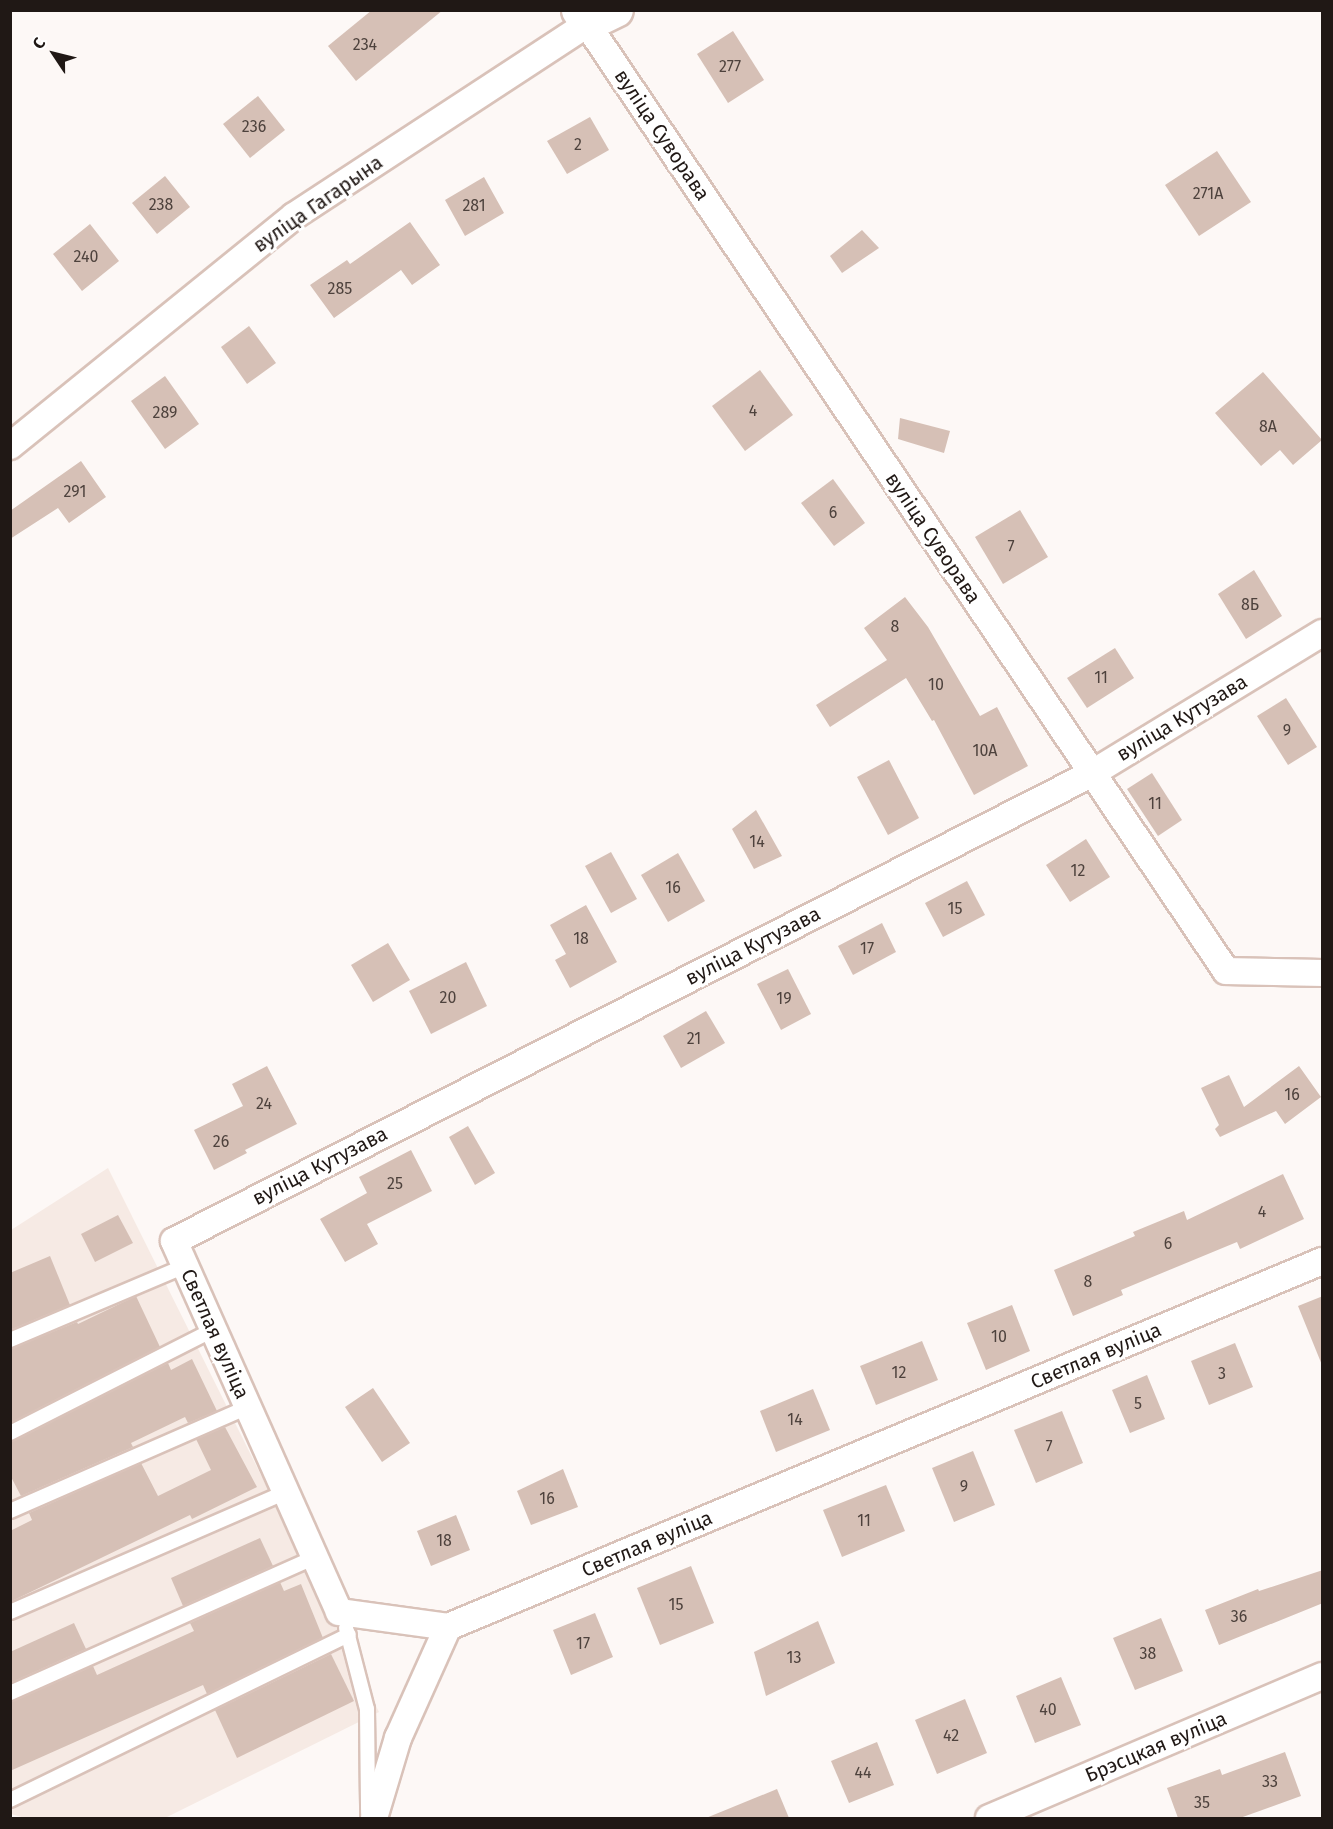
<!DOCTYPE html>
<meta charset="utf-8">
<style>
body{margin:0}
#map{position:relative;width:1333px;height:1829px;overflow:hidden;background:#fdf8f6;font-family:"Fira Sans",sans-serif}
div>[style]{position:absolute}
.built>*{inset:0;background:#f6eae4}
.building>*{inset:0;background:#d6c0b6}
.roads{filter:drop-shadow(2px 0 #d9c2b9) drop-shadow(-2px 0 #d9c2b9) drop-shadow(0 2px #d9c2b9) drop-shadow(0 -2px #d9c2b9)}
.lane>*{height:14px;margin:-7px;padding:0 7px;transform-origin:7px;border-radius:7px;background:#fff}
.street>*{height:26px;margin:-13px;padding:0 13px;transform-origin:13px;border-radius:13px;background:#fff}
.secondary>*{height:33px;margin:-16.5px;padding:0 16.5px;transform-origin:16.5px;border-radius:16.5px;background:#fff}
span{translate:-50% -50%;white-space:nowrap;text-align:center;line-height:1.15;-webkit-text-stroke:6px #fff;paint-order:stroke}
.number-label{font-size:16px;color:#4e423d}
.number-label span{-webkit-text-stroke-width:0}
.street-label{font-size:20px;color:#201815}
.frame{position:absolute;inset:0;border:12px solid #201815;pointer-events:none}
.north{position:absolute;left:24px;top:24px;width:60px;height:60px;-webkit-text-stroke:4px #fff;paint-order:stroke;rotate:305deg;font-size:16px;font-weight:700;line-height:24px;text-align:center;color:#201815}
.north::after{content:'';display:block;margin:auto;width:21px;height:27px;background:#201815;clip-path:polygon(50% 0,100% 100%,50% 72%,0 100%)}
</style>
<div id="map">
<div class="built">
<div style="clip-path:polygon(108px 1168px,379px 1712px,165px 1818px,25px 1818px,11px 1814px,11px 1230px)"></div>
</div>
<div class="building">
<div style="clip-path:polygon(372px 10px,443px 10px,356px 81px,328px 46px)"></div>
<div style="clip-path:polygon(733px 31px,764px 80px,728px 103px,697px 54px)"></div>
<div style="clip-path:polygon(258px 96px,285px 130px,250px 158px,223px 124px)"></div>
<div style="clip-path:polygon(590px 117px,609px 150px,567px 174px,547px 141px)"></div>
<div style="clip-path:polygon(1217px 151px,1251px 202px,1199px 236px,1165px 185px)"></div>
<div style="clip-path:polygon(165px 176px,190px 207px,157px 234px,132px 203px)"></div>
<div style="clip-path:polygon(484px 177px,504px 213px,465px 236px,445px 200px)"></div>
<div style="clip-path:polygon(410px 222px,440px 265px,412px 285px,401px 270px,334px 318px,310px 285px,347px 260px,350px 264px)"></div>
<div style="clip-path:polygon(90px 224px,119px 261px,82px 291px,53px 254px)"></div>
<div style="clip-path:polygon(862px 230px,879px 248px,842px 273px,830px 256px)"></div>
<div style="clip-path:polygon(249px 326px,276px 363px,247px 384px,221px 347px)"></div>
<div style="clip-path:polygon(760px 370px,793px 415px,745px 451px,712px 406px)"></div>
<div style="clip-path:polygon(1263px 372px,1322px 440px,1293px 465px,1280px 450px,1261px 466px,1215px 413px)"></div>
<div style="clip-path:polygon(165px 376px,199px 424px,165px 449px,131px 401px)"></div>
<div style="clip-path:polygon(900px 418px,950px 431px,944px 453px,898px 439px)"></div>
<div style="clip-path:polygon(81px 461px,106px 497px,69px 523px,58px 508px,10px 539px,10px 511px)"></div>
<div style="clip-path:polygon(833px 479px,865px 523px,834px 546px,801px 503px)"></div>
<div style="clip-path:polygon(1020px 510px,1048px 557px,1003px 584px,975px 537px)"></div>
<div style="clip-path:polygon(1254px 570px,1282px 616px,1246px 639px,1218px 594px)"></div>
<div style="clip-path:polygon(905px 597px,928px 627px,980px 716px,997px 707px,1028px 766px,974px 795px,934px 720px,932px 721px,906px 678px,830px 727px,816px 705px,887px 660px,864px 628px)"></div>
<div style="clip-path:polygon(1115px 648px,1134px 678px,1087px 708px,1067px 678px)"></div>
<div style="clip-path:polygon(1286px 698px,1317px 747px,1288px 765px,1257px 716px)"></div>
<div style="clip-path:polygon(889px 760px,919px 818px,888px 835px,857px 777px)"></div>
<div style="clip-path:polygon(1152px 773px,1182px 820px,1158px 836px,1127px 789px)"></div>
<div style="clip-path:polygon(756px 810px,782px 856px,754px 869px,732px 829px)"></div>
<div style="clip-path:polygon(1086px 839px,1110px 877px,1070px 902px,1046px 865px)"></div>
<div style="clip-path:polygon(611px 852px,637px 899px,611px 913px,585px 866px)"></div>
<div style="clip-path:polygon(678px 853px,705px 901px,668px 922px,641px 875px)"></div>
<div style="clip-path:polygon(967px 881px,985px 915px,943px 937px,925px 903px)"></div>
<div style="clip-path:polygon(586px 905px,617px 962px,570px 988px,555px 960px,566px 954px,550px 925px)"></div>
<div style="clip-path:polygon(882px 923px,896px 952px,853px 975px,838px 946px)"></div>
<div style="clip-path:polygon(388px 943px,410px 980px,373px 1002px,351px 965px)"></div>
<div style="clip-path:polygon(466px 962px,487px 1006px,431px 1034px,409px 991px)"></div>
<div style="clip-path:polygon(788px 969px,811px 1014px,781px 1030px,757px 984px)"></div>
<div style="clip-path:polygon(706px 1011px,725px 1043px,681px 1068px,663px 1036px)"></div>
<div style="clip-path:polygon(267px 1066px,297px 1124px,245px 1150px,247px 1153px,214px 1170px,194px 1130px,243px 1106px,232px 1084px)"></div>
<div style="clip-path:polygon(1299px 1066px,1321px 1097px,1285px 1124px,1276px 1111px,1220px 1137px,1215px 1129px,1219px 1125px,1201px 1088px,1229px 1075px,1244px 1107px)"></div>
<div style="clip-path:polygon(468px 1126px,495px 1173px,475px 1185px,449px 1137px)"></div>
<div style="clip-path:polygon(411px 1150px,432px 1191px,367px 1224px,378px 1244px,345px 1262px,320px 1219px,367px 1193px,359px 1177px)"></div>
<div style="clip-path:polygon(1283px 1174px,1304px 1219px,1240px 1249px,1237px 1242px,1121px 1290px,1123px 1295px,1073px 1316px,1054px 1270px,1135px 1236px,1133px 1232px,1184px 1211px,1187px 1220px)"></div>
<div style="clip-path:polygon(118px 1215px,133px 1243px,95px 1262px,81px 1234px)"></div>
<div style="clip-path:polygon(50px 1256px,70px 1305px,10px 1330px,10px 1273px)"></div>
<div style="clip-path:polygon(136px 1296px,160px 1347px,10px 1423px,10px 1349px,77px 1322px,78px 1324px)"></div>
<div style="clip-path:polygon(1323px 1296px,1323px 1365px,1322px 1365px,1298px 1306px)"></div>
<div style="clip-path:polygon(1012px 1305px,1030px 1351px,986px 1370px,967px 1323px)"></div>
<div style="clip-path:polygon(922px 1341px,938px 1380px,876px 1405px,860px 1366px)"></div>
<div style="clip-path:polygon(1235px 1343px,1253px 1387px,1209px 1405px,1191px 1361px)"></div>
<div style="clip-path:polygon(192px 1359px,217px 1411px,188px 1423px,185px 1417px,131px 1443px,133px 1447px,21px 1496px,10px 1475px,10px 1442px,168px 1363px,171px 1370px)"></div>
<div style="clip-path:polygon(1147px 1375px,1165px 1419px,1130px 1433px,1112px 1390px)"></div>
<div style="clip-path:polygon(373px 1388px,410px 1443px,382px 1462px,345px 1407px)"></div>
<div style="clip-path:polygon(813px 1389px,830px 1430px,776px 1452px,760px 1411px)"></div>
<div style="clip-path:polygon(1062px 1411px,1083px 1463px,1036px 1483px,1014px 1430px)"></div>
<div style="clip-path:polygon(225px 1427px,257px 1487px,192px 1519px,190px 1515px,10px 1602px,10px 1531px,32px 1520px,29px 1513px,141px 1463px,158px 1496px,211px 1470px,196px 1439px)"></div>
<div style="clip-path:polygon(973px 1451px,995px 1505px,954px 1522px,932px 1468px)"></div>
<div style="clip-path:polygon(563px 1469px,578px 1507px,531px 1525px,517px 1491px)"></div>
<div style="clip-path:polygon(886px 1485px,905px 1531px,842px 1557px,823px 1510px)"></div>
<div style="clip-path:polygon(456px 1515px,470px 1550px,431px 1566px,417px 1531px)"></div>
<div style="clip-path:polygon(260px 1538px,273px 1566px,183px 1606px,171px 1578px)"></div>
<div style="clip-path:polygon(691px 1566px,714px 1623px,660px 1645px,637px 1588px)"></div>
<div style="clip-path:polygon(1323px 1570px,1323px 1603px,1219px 1645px,1205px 1610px,1258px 1589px,1259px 1591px)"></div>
<div style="clip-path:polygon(280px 1582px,284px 1591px,301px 1584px,323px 1638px,207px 1694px,203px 1685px,10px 1771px,10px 1702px,93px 1666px,97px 1675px,194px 1631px,190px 1623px)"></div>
<div style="clip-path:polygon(595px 1613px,613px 1657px,571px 1675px,553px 1630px)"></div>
<div style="clip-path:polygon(1161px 1618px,1183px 1671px,1135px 1690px,1113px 1638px)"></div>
<div style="clip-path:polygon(818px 1621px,835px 1663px,766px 1696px,754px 1652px)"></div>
<div style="clip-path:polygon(74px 1623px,86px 1649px,10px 1683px,10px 1652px)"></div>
<div style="clip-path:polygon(331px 1654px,354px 1701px,237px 1758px,215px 1710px)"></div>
<div style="clip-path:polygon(1061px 1677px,1081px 1725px,1035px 1743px,1016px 1696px)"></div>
<div style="clip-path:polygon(965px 1699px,987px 1753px,937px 1774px,915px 1720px)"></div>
<div style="clip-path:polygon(877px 1742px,894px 1785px,849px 1803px,831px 1761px)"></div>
<div style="clip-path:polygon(1285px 1752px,1301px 1796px,1240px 1818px,1178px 1818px,1167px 1788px,1220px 1769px,1222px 1775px)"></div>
<div style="clip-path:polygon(777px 1789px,789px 1818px,706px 1818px)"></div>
</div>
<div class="roads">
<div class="lane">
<div style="left:10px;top:1340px;width:190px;rotate:-22.9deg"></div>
<div style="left:10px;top:1433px;width:228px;rotate:-26.9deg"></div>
<div style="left:10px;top:1511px;width:260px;rotate:-23.6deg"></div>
<div style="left:10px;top:1612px;width:301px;rotate:-23.5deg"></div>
<div style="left:346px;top:1628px;width:84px;rotate:75.5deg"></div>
<div style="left:367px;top:1709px;width:104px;rotate:89.4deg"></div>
<div style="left:10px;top:1693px;width:334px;rotate:-24deg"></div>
<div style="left:10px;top:1800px;width:377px;rotate:-26deg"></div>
</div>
<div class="street">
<div style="left:10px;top:446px;width:365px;rotate:-39deg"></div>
<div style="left:294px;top:216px;width:350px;rotate:-33.2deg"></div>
<div style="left:587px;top:24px;width:1142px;rotate:55.99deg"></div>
<div style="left:1226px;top:971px;width:96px;rotate:1.2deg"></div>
<div style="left:1322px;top:633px;width:271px;rotate:148.6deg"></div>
<div style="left:1091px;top:774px;width:1029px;rotate:153.01deg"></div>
<div style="left:174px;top:1241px;width:406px;rotate:66deg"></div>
<div style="left:339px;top:1612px;width:110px;rotate:7.8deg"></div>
<div style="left:448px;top:1627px;width:948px;rotate:-22.72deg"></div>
<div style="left:374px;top:1818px;width:84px;rotate:-73.3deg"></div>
<div style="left:398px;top:1738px;width:122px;rotate:-65.8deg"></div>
<div style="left:989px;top:1818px;width:362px;rotate:-23.1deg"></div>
</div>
<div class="secondary">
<div style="left:578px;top:10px;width:17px;rotate:57deg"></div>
<div style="left:587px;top:24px;width:32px;rotate:-26deg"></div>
</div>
</div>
<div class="number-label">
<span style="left:365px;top:45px">234</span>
<span style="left:730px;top:67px">277</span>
<span style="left:254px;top:127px">236</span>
<span style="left:578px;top:145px">2</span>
<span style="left:1208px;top:194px">271А</span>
<span style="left:161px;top:205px">238</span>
<span style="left:474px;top:206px">281</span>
<span style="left:86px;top:257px">240</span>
<span style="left:340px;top:289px">285</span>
<span style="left:753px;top:411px">4</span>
<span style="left:165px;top:413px">289</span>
<span style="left:1268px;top:427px">8А</span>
<span style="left:75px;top:492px">291</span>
<span style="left:833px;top:513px">6</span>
<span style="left:1011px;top:547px">7</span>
<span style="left:1250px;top:605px">8Б</span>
<span style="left:895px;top:627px">8</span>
<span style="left:1101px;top:678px">11</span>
<span style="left:936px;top:685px">10</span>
<span style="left:1287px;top:731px">9</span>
<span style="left:985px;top:751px">10А</span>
<span style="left:1155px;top:804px">11</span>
<span style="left:757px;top:842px">14</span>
<span style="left:1078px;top:871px">12</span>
<span style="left:673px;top:888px">16</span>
<span style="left:955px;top:909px">15</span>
<span style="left:581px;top:939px">18</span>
<span style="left:867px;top:949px">17</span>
<span style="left:448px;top:998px">20</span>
<span style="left:784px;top:999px">19</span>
<span style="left:694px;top:1039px">21</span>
<span style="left:1292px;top:1095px">16</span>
<span style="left:264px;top:1104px">24</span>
<span style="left:221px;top:1142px">26</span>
<span style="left:395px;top:1184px">25</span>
<span style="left:1262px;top:1212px">4</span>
<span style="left:1168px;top:1244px">6</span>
<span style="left:1088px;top:1282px">8</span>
<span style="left:999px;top:1337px">10</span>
<span style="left:899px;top:1373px">12</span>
<span style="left:1222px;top:1374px">3</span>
<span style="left:1138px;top:1404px">5</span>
<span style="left:795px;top:1420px">14</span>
<span style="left:1049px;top:1447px">7</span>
<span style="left:964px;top:1487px">9</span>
<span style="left:547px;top:1499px">16</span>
<span style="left:864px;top:1521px">11</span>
<span style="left:444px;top:1541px">18</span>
<span style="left:676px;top:1605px">15</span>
<span style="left:1239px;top:1617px">36</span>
<span style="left:583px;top:1644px">17</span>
<span style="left:1148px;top:1654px">38</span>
<span style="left:794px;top:1658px">13</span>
<span style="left:1048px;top:1710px">40</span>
<span style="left:951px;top:1736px">42</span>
<span style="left:863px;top:1773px">44</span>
<span style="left:1270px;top:1782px">33</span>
<span style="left:1202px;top:1803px">35</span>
</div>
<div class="street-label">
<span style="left:662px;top:135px;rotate:56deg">вуліца Суворава</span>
<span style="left:318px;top:204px;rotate:-35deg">вуліца Гагарына</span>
<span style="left:933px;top:538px;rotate:56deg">вуліца Суворава</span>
<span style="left:1182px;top:718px;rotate:-31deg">вуліца Кутузава</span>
<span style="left:753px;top:946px;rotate:-27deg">вуліца Кутузава</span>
<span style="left:320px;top:1166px;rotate:-27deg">вуліца Кутузава</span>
<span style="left:215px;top:1334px;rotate:66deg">Светлая вуліца</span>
<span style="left:1096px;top:1356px;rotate:-23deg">Светлая вуліца</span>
<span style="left:647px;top:1544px;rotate:-23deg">Светлая вуліца</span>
<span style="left:1156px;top:1747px;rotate:-23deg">Брэсцкая вуліца</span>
</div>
<div class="frame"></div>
<div class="north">С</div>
</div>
